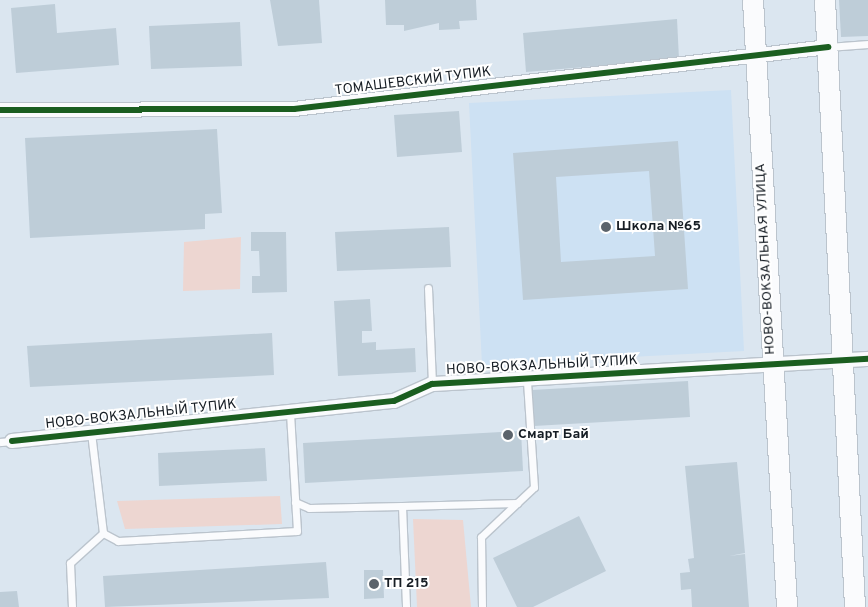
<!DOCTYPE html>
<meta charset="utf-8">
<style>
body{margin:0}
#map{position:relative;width:868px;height:607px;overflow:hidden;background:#dbe6f0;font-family:Overpass,sans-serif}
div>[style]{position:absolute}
.built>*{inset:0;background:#cde1f3}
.green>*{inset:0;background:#edd6d1}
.building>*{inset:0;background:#becdd8}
.roads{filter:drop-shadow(1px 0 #bbc4cd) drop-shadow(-1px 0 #bbc4cd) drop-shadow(0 1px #bbc4cd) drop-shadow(0 -1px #bbc4cd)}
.lane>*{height:7px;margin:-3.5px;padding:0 3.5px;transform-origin:3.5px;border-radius:3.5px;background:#fafbfd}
.street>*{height:14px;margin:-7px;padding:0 7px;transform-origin:7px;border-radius:7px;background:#fafbfd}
.secondary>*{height:20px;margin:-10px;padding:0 10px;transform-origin:10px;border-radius:10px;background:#fafbfd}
.cycleway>*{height:6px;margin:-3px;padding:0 3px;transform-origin:3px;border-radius:3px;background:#1b5e20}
.dots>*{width:14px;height:14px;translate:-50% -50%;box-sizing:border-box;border:2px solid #fff;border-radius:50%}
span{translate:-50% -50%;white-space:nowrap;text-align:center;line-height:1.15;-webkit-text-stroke:4px #fff;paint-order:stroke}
.street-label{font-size:14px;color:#161d24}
.poi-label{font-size:14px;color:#161d24;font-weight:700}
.left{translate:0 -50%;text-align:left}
</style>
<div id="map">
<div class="built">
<div style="clip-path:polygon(731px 90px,744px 351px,482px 365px,469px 103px)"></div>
</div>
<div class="green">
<div style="clip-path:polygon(241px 237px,240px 289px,183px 291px,184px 242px)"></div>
<div style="clip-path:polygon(280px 496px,282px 524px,125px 529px,117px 501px)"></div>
<div style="clip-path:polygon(413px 519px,463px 520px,471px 607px,417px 607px)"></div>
</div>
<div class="building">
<div style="clip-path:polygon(270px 0,319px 0,322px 43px,278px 46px)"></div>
<div style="clip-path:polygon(385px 0,476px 0,477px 20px,459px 21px,460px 29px,439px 30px,439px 23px,404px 31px,404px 25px,386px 25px)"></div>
<div style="clip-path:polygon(839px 0,868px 0,868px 36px,841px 37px)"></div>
<div style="clip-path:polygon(55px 4px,57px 33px,116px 28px,119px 65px,16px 73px,11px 8px)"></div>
<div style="clip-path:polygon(677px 19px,679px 59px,526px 72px,523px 33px)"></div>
<div style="clip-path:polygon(240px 22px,242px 66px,151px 69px,149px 26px)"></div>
<div style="clip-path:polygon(459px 111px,462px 152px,397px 157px,394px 115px)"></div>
<div style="clip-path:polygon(217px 129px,222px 213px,205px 214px,205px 229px,30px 238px,25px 138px)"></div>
<div style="clip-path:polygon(evenodd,678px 141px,688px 289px,523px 300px,513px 153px,678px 141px,649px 171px,655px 256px,561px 262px,556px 177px,649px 171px)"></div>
<div style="clip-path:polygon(449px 227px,451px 267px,337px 271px,335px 232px)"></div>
<div style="clip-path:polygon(251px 232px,286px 232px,287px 292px,252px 293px,252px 276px,260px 276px,259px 251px,251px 251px)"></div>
<div style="clip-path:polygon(370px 299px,372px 331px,362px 331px,362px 343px,376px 342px,376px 350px,415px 348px,416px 372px,338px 376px,334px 301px)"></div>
<div style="clip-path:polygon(272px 333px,274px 375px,30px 387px,27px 346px)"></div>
<div style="clip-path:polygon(688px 381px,690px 417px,534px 426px,532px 390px)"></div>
<div style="clip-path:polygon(521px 431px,523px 471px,305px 483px,303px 443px)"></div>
<div style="clip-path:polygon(265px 448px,267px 481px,159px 486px,158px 453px)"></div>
<div style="clip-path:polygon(737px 462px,745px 553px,729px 556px,745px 554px,749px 607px,692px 607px,691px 589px,681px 590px,680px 573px,690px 572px,688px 559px,694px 558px,685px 466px)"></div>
<div style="clip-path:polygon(579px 516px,606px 571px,533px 607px,517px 607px,493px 558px)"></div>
<div style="clip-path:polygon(326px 562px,329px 598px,105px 607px,103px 576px)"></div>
<div style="clip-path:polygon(364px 570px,383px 570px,384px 598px,364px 599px)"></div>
<div style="clip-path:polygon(17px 591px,19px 607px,0 607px,0 592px)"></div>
</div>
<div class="roads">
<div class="lane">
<div style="left:828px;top:47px;width:40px;rotate:-4.3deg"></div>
<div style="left:428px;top:288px;width:96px;rotate:87.6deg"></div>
<div style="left:0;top:442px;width:12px;rotate:-5deg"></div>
<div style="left:295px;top:502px;width:15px;rotate:23deg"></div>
<div style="left:309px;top:508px;width:93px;rotate:-1.2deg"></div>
<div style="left:402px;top:506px;width:101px;rotate:87.7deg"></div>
<div style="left:402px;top:506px;width:115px;rotate:-1.5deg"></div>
<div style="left:517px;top:503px;width:23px;rotate:-43deg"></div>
<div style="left:534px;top:487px;width:106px;rotate:-93.8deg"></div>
<div style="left:103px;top:533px;width:17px;rotate:28deg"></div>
<div style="left:118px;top:541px;width:179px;rotate:-3.2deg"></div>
<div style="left:297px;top:531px;width:119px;rotate:-93.4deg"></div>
<div style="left:72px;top:607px;width:44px;rotate:-92.6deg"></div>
<div style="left:70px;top:563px;width:45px;rotate:-42.3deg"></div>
<div style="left:103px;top:533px;width:102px;rotate:-96.8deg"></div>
<div style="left:482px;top:607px;width:70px;rotate:-90.8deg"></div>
<div style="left:481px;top:537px;width:50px;rotate:-43.4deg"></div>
</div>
<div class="street">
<div style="left:0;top:110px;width:294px;rotate:-0.2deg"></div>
<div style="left:294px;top:109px;width:538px;rotate:-6.62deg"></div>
<div style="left:12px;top:441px;width:384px;rotate:-6deg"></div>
<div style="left:394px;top:401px;width:42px;rotate:-24.1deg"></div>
<div style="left:432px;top:384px;width:437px;rotate:-3.3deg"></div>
</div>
<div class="secondary">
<div style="left:753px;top:0;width:608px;rotate:86.79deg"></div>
<div style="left:825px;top:0;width:608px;rotate:87.17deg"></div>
</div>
</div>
<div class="cycleway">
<div style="left:0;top:110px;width:294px;rotate:-0.2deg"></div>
<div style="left:294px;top:109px;width:538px;rotate:-6.62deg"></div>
<div style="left:12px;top:441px;width:384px;rotate:-6deg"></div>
<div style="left:394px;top:401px;width:42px;rotate:-24.1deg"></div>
<div style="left:432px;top:384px;width:437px;rotate:-3.3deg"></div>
</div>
<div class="dots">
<div style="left:606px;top:227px;background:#5b636b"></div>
<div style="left:508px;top:435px;background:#5b636b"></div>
<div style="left:374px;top:584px;background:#5b636b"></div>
</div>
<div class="street-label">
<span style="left:413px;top:82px;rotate:-7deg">ТОМАШЕВСКИЙ ТУПИК</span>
<span style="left:766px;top:259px;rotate:-93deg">НОВО-ВОКЗАЛЬНАЯ УЛИЦА</span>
<span style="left:542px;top:366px;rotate:-3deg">НОВО-ВОКЗАЛЬНЫЙ ТУПИК</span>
<span style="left:141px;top:415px;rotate:-6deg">НОВО-ВОКЗАЛЬНЫЙ ТУПИК</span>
</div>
<div class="poi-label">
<span class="left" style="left:616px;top:227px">Школа №65</span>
<span class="left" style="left:518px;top:435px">Смарт Бай</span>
<span class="left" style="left:384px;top:584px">ТП 215</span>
</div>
</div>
